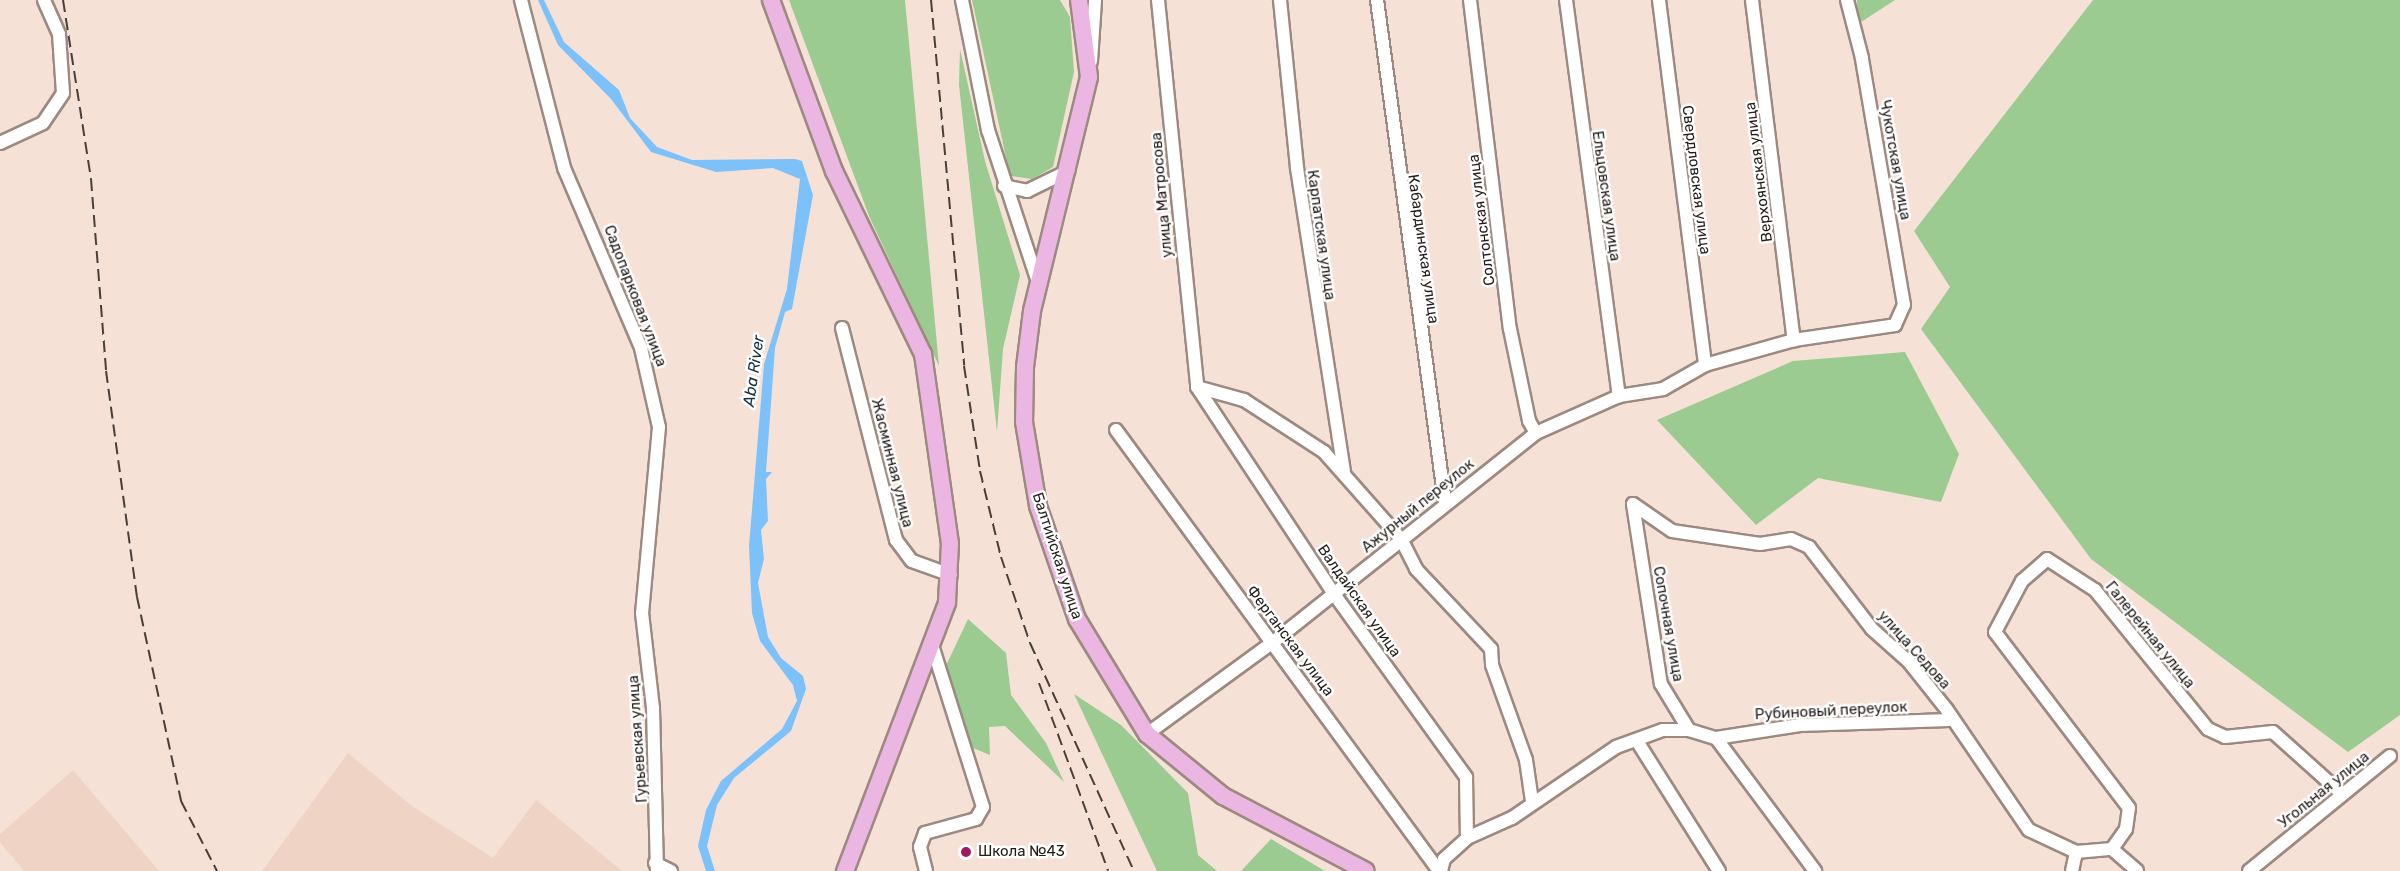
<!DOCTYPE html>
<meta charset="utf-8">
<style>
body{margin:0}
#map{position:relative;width:2400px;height:871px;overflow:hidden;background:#f6e1d7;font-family:Rubik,sans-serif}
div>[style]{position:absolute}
.built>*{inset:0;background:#efd3c4}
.green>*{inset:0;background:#9ccb91}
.water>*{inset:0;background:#7dc1fb}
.roads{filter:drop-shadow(2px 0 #9c8a80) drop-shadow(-2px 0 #9c8a80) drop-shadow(0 2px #9c8a80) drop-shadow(0 -2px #9c8a80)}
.minor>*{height:12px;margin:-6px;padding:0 6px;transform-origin:6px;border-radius:6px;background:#fff}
.major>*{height:16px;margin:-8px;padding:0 8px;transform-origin:8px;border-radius:8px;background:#ecb6e2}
.rail>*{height:2px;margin-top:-1px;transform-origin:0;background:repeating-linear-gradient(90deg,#483f3a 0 12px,transparent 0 18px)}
.dots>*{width:16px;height:16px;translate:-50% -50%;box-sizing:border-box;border:3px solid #fff;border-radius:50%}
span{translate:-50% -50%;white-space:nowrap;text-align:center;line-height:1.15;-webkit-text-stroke:5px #fff;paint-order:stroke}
.street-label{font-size:15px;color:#231c18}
.poi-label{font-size:15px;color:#231c18}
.left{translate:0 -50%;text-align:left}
.water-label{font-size:16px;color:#143149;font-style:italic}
</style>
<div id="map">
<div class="built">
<div style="clip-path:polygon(348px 753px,412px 806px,493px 858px,536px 800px,622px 871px,262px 871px)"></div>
<div style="clip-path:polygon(73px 770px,159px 871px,24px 871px,0 842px,0 834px)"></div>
</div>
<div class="green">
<div style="clip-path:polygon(789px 0,905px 0,939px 366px,869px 216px)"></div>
<div style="clip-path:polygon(972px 0,1060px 0,1070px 17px,1074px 72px,1053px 167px,1032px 179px,1010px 176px)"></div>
<div style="clip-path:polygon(1857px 0,1895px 0,1858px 24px)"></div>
<div style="clip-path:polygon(2093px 0,2400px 0,2400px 715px,2348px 752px,2091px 559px,1921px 329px,1950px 287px,1914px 231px)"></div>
<div style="clip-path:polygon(960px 49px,985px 161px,1020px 275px,1003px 349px,997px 432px,959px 85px)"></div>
<div style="clip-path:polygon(1905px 352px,1959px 454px,1941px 502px,1818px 478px,1756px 525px,1657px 420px,1793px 361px)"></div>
<div style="clip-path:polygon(968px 619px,1006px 653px,1011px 695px,1046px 743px,1064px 782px,1005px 726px,989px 727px,990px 755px,961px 743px,936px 687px)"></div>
<div style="clip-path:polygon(1074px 694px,1121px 725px,1188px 793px,1198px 855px,1217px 871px,1157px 871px)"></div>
<div style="clip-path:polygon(1271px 839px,1325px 871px,1241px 871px)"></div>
</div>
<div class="water">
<div style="clip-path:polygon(538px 0,544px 0,564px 42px,619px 90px,630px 118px,657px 147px,692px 160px,795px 159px,802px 161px,813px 195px,792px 309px,785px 312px,775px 348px,766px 472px,772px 472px,766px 479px,768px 521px,761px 530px,764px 559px,758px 583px,768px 637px,781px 658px,803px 676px,806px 689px,791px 731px,734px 778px,717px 805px,707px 846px,715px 871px,706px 871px,698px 846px,706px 810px,721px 781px,782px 729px,797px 701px,793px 685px,760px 641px,752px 613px,749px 546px,764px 364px,787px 289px,800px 179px,773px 168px,716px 172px,651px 152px,611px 99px,558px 45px)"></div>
</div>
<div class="roads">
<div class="minor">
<div style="left:521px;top:0;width:173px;rotate:75.6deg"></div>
<div style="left:564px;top:168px;width:196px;rotate:66.8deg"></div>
<div style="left:641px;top:348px;width:81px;rotate:77.2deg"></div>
<div style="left:659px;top:427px;width:187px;rotate:95.2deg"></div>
<div style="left:642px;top:613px;width:96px;rotate:83.4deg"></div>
<div style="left:653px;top:708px;width:163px;rotate:88.6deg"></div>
<div style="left:962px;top:0;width:133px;rotate:78.7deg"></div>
<div style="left:988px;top:130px;width:163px;rotate:71.8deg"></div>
<div style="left:1158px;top:0;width:389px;rotate:84.2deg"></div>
<div style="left:1197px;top:387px;width:248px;rotate:56.5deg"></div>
<div style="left:1334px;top:594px;width:226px;rotate:54.2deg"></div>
<div style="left:1466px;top:777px;width:61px;rotate:89.1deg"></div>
<div style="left:1280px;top:0;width:169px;rotate:84.2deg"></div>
<div style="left:1297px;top:168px;width:307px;rotate:81.2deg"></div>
<div style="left:1377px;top:0;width:507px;rotate:82.29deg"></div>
<div style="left:1470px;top:0;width:331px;rotate:83.1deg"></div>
<div style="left:1510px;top:329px;width:94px;rotate:78.3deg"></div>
<div style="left:1529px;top:421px;width:14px;rotate:60deg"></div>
<div style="left:1566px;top:0;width:400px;rotate:82.4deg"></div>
<div style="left:1659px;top:0;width:368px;rotate:82.8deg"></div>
<div style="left:1752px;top:0;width:343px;rotate:83deg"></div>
<div style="left:1091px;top:61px;width:61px;rotate:-86.2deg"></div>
<div style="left:0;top:143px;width:47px;rotate:-24.9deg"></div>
<div style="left:43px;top:123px;width:36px;rotate:-56deg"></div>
<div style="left:63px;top:93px;width:59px;rotate:-93.9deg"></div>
<div style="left:59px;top:34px;width:37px;rotate:-114deg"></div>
<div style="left:1004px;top:186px;width:24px;rotate:12deg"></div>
<div style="left:1027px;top:191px;width:46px;rotate:-26deg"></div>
<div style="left:842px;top:328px;width:219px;rotate:75.7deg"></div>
<div style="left:896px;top:540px;width:26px;rotate:53deg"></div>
<div style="left:912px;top:561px;width:41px;rotate:19.7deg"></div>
<div style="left:1197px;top:387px;width:49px;rotate:15.5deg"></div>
<div style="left:1244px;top:400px;width:95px;rotate:33deg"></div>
<div style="left:1324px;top:452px;width:116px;rotate:48.5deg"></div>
<div style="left:1401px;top:539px;width:34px;rotate:63deg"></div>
<div style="left:1416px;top:569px;width:110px;rotate:46.8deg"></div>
<div style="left:1491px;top:649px;width:16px;rotate:86deg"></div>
<div style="left:1492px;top:665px;width:101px;rotate:70.3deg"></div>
<div style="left:1526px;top:760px;width:41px;rotate:81.7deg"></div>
<div style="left:1116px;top:430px;width:547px;rotate:53.78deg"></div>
<div style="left:1633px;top:504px;width:47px;rotate:34.7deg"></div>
<div style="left:1672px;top:531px;width:89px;rotate:8.4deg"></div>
<div style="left:1760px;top:544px;width:31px;rotate:-9deg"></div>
<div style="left:1791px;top:539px;width:20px;rotate:24deg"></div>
<div style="left:1809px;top:547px;width:103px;rotate:52.5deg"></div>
<div style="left:1872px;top:629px;width:50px;rotate:41.7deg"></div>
<div style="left:1909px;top:662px;width:61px;rotate:51.6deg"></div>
<div style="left:1947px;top:710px;width:145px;rotate:55.7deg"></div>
<div style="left:2029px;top:830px;width:52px;rotate:25.1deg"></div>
<div style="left:2076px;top:852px;width:36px;rotate:-5deg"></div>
<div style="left:2112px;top:849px;width:33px;rotate:41deg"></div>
<div style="left:1633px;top:504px;width:182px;rotate:81.2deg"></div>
<div style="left:1661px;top:684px;width:54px;rotate:58.7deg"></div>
<div style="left:1689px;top:730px;width:28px;rotate:17deg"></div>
<div style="left:1716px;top:738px;width:166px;rotate:53.3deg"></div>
<div style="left:1147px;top:734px;width:155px;rotate:-36.1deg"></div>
<div style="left:1272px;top:643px;width:337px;rotate:-38.5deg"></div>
<div style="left:1536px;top:433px;width:91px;rotate:-24deg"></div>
<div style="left:1619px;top:396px;width:45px;rotate:-9deg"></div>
<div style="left:1663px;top:389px;width:48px;rotate:-29.7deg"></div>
<div style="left:1705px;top:365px;width:92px;rotate:-15.7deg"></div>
<div style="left:1794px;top:340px;width:102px;rotate:-8.4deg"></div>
<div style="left:1895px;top:325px;width:22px;rotate:-66deg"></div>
<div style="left:1904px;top:305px;width:251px;rotate:-99.7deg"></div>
<div style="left:1862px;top:58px;width:60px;rotate:-104.5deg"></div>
<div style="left:1716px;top:738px;width:85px;rotate:-8.8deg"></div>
<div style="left:1800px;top:725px;width:149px;rotate:-1.9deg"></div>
<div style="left:1637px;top:741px;width:154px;rotate:57.8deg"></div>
<div style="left:2112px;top:849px;width:24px;rotate:-55deg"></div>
<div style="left:2126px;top:829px;width:21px;rotate:-82deg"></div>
<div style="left:2129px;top:808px;width:221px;rotate:-127.3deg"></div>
<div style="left:1995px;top:632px;width:58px;rotate:-62.1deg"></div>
<div style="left:2022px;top:581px;width:33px;rotate:-41deg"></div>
<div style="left:2047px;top:559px;width:57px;rotate:32.9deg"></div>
<div style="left:2095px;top:590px;width:179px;rotate:50.9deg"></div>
<div style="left:2208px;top:729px;width:19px;rotate:25deg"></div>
<div style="left:2225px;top:737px;width:48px;rotate:-5.9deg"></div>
<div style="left:2273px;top:732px;width:91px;rotate:41.9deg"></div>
<div style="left:655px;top:863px;width:18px;rotate:27deg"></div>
<div style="left:926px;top:871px;width:25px;rotate:-104deg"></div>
<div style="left:920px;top:847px;width:15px;rotate:-70deg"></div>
<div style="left:925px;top:833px;width:53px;rotate:-15.4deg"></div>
<div style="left:976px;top:819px;width:14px;rotate:-60deg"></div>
<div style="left:983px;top:807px;width:170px;rotate:-107.5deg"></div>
<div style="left:1441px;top:871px;width:12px;rotate:-76deg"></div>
<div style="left:1444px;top:859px;width:31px;rotate:-42deg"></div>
<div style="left:1467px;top:838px;width:49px;rotate:-24deg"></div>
<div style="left:1512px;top:818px;width:126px;rotate:-34.3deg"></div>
<div style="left:1616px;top:747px;width:50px;rotate:-19.9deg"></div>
<div style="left:1663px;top:730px;width:26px"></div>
<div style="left:2072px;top:871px;width:19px;rotate:-78deg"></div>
<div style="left:2249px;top:871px;width:182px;rotate:-39.2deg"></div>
</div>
<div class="major">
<div style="left:771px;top:0;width:182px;rotate:69.8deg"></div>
<div style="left:834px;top:171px;width:203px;rotate:64.1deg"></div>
<div style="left:923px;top:354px;width:191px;rotate:81.9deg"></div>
<div style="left:950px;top:543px;width:60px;rotate:92.9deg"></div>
<div style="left:947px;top:603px;width:287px;rotate:110.8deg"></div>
<div style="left:1079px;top:0;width:78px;rotate:82.6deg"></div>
<div style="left:1089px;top:77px;width:241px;rotate:103.7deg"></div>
<div style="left:1032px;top:311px;width:56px;rotate:97.1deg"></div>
<div style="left:1025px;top:367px;width:55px;rotate:91deg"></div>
<div style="left:1024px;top:422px;width:85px;rotate:80.5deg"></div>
<div style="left:1038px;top:506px;width:120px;rotate:71deg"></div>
<div style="left:1077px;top:619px;width:135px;rotate:58.7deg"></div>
<div style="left:1147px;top:734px;width:98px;rotate:39.2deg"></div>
<div style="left:1223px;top:796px;width:161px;rotate:27.7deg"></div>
</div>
</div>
<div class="rail">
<div style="left:63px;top:0;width:181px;rotate:81.1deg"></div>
<div style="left:91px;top:179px;width:193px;rotate:85.5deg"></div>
<div style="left:106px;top:371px;width:228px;rotate:82.2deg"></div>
<div style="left:137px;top:597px;width:209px;rotate:77.8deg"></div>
<div style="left:181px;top:801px;width:79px;rotate:62.8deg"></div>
<div style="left:931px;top:0;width:367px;rotate:84.8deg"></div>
<div style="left:964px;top:366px;width:106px;rotate:81.3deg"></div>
<div style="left:980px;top:471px;width:89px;rotate:76.3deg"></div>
<div style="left:1001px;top:557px;width:91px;rotate:71.4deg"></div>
<div style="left:1030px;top:643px;width:251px;rotate:65.5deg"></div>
<div style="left:1039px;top:683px;width:200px;rotate:69.8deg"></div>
</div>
<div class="dots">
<div style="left:966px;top:852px;background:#a21863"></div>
</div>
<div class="street-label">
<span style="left:1895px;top:160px;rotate:80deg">Чукотская улица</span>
<span style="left:1759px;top:172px;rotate:-97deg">Верхоянская улица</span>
<span style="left:1696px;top:180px;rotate:83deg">Свердловская улица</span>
<span style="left:1162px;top:195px;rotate:-95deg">улица Матросова</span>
<span style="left:1606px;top:196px;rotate:82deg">Ельцовская улица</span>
<span style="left:1482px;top:220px;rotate:-97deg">Солтонская улица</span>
<span style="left:1321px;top:235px;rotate:82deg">Карпатская улица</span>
<span style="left:1423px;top:249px;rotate:82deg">Кабардинская улица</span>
<span style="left:635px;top:296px;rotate:69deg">Садопарковая улица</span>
<span style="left:892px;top:463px;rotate:76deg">Жасминная улица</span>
<span style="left:1418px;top:506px;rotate:-39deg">Ажурный переулок</span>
<span style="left:1057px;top:556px;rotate:72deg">Балтийская улица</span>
<span style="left:1359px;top:601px;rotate:55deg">Валдайская улица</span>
<span style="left:1668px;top:624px;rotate:80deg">Сопочная улица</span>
<span style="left:2150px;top:635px;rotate:51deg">Галерейная улица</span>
<span style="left:1290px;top:641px;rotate:53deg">Ферганская улица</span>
<span style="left:1914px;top:650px;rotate:48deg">улица Седова</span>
<span style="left:1831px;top:711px;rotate:-3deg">Рубиновый переулок</span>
<span style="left:638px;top:739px;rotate:-94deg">Гурьевская улица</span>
<span style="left:2324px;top:790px;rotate:-39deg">Угольная улица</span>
</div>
<div class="poi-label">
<span class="left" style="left:978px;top:852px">Школа №43</span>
</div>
<div class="water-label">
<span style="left:754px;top:371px;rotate:-82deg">Aba River</span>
</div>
</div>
